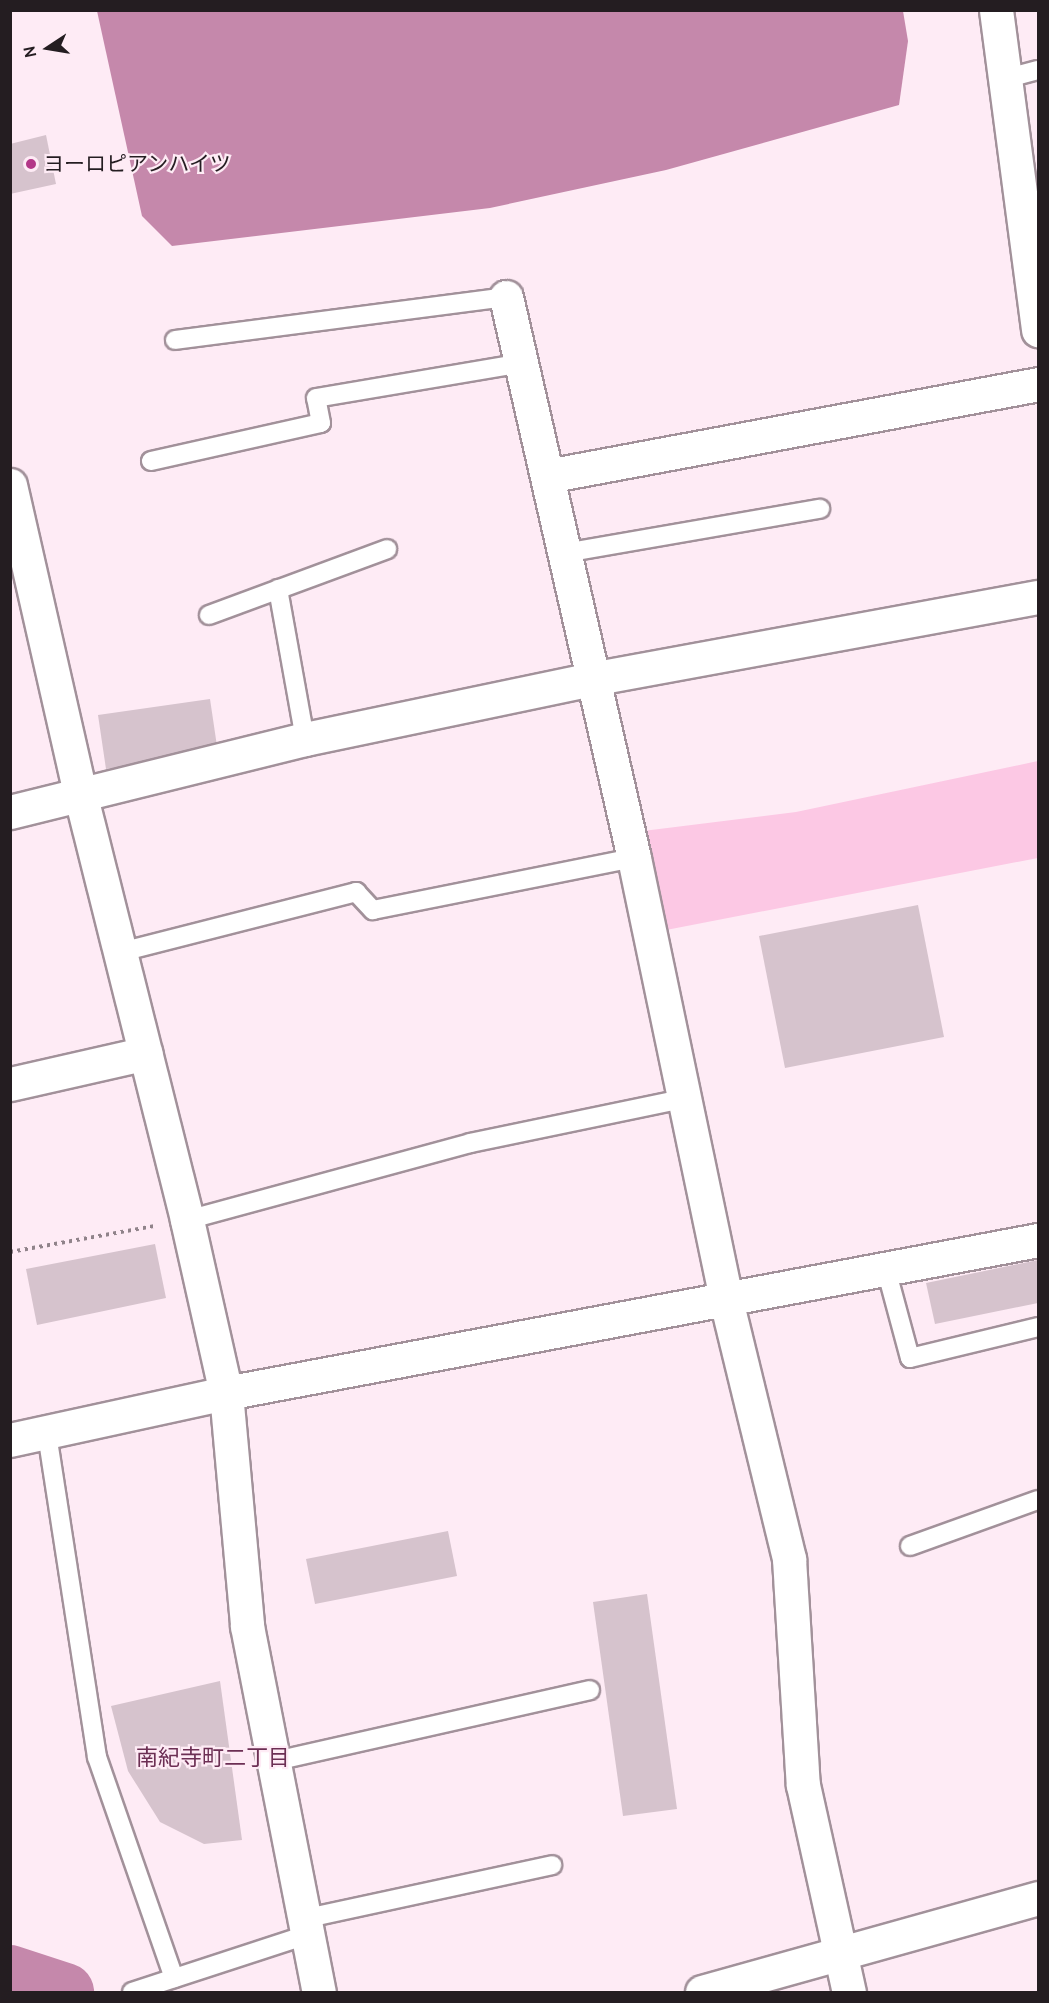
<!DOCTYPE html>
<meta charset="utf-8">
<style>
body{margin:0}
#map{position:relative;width:1049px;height:2003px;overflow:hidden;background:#feebf5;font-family:Cabin,"Noto Sans JP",sans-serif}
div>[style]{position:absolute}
.green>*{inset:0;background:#fcc8e4}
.water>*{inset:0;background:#c588ab}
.river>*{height:58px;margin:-29px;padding:0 29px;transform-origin:29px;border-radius:29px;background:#c588ab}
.building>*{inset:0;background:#d6c3cd}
.path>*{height:4px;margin-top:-2px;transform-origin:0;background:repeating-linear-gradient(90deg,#90838a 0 3px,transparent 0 7.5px)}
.roads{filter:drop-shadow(2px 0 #a2919a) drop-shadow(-2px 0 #a2919a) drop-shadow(0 2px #a2919a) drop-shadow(0 -2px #a2919a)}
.lane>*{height:18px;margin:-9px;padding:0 9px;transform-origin:9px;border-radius:9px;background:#fff}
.street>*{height:33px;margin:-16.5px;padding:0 16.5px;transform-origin:16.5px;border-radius:16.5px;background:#fff}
.dots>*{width:16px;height:16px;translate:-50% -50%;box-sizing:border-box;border:3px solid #feebf5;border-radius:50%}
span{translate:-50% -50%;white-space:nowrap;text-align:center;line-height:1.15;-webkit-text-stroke:4.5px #feebf5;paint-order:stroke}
.poi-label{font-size:21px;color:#241d21}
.left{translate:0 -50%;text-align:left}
.neighbourhood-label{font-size:22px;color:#6c2f54}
.frame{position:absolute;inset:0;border:12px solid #241d21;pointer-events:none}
.north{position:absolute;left:18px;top:18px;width:60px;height:60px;-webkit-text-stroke:4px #feebf5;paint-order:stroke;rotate:258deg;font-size:16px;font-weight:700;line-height:24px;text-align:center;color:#241d21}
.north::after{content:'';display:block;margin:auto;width:21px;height:27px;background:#241d21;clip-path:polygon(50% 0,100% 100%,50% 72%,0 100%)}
</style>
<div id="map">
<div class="green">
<div style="clip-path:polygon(1038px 761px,1038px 858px,661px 931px,643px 831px,796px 812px)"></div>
</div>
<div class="water">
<div style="clip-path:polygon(903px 11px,908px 41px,899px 105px,666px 170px,490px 208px,172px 246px,142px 216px,97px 11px)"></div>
</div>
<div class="river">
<div style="left:10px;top:1974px;width:58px;rotate:18.1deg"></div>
</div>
<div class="building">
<div style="clip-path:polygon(46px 135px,56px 184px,10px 194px,10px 144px)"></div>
<div style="clip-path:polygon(210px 699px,218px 753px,106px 769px,98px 715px)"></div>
<div style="clip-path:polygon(918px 905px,944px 1037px,785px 1068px,759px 936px)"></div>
<div style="clip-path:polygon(155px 1244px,166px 1298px,37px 1325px,26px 1269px)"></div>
<div style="clip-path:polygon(1038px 1260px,1038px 1303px,935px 1324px,926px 1283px)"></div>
<div style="clip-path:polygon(448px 1531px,457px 1576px,315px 1604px,306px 1559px)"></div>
<div style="clip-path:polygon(647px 1594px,677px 1809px,623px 1816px,593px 1602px)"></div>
<div style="clip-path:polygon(220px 1681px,242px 1840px,204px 1844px,160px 1822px,128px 1771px,111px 1706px)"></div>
</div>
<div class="path">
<div style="left:10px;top:1252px;width:146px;rotate:-10.2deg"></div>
</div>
<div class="roads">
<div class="lane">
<div style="left:1004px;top:79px;width:35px;rotate:-15deg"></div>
<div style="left:175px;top:340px;width:334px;rotate:-7.4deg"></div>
<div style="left:151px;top:461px;width:174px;rotate:-12.6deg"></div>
<div style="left:321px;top:423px;width:25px;rotate:-101deg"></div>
<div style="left:316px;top:398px;width:209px;rotate:-9.6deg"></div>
<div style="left:564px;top:553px;width:260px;rotate:-9.8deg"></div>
<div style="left:278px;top:589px;width:152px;rotate:79.8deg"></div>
<div style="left:209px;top:615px;width:190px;rotate:-20.3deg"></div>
<div style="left:121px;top:952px;width:243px;rotate:-14.3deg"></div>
<div style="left:356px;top:892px;width:25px;rotate:47deg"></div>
<div style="left:373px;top:910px;width:266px;rotate:-11.3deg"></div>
<div style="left:187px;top:1220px;width:293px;rotate:-15.2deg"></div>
<div style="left:470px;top:1143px;width:217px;rotate:-11.7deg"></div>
<div style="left:886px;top:1269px;width:92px;rotate:74.9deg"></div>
<div style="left:910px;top:1358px;width:132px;rotate:-13.6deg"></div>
<div style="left:47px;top:1434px;width:327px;rotate:81.2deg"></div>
<div style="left:97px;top:1757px;width:234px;rotate:70.8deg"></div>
<div style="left:910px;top:1546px;width:136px;rotate:-19.8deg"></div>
<div style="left:271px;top:1762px;width:327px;rotate:-12.7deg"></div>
<div style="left:303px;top:1919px;width:255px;rotate:-12.2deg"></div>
<div style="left:132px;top:1992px;width:183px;rotate:-18.1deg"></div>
</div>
<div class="street">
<div style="left:996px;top:10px;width:323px;rotate:82.5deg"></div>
<div style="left:506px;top:297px;width:575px;rotate:77.15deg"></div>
<div style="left:634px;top:858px;width:451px;rotate:78.2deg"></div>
<div style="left:726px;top:1300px;width:267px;rotate:76.3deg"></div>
<div style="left:789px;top:1559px;width:226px;rotate:86.5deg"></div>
<div style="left:803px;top:1785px;width:212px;rotate:77.5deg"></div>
<div style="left:547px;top:476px;width:500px;rotate:-10.6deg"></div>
<div style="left:10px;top:485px;width:320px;rotate:77.2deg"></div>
<div style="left:81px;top:797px;width:436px;rotate:75.9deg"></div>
<div style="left:187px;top:1220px;width:177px;rotate:77.3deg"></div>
<div style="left:226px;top:1393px;width:234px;rotate:84.8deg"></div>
<div style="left:247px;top:1626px;width:373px;rotate:78.9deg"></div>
<div style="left:10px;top:812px;width:304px;rotate:-13.9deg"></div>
<div style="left:305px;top:739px;width:292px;rotate:-11.8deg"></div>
<div style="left:591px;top:679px;width:454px;rotate:-10.4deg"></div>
<div style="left:10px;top:1084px;width:139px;rotate:-12.8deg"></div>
<div style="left:10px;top:1440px;width:221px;rotate:-12.3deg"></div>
<div style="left:226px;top:1393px;width:826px;rotate:-10.67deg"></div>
<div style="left:702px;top:1992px;width:349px;rotate:-15.6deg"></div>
</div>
</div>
<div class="dots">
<div style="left:31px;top:164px;background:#b33788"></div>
</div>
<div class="poi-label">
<span class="left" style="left:43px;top:164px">ヨーロピアンハイツ</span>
</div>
<div class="neighbourhood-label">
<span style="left:213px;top:1758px">南紀寺町二丁目</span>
</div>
<div class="frame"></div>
<div class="north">N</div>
</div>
